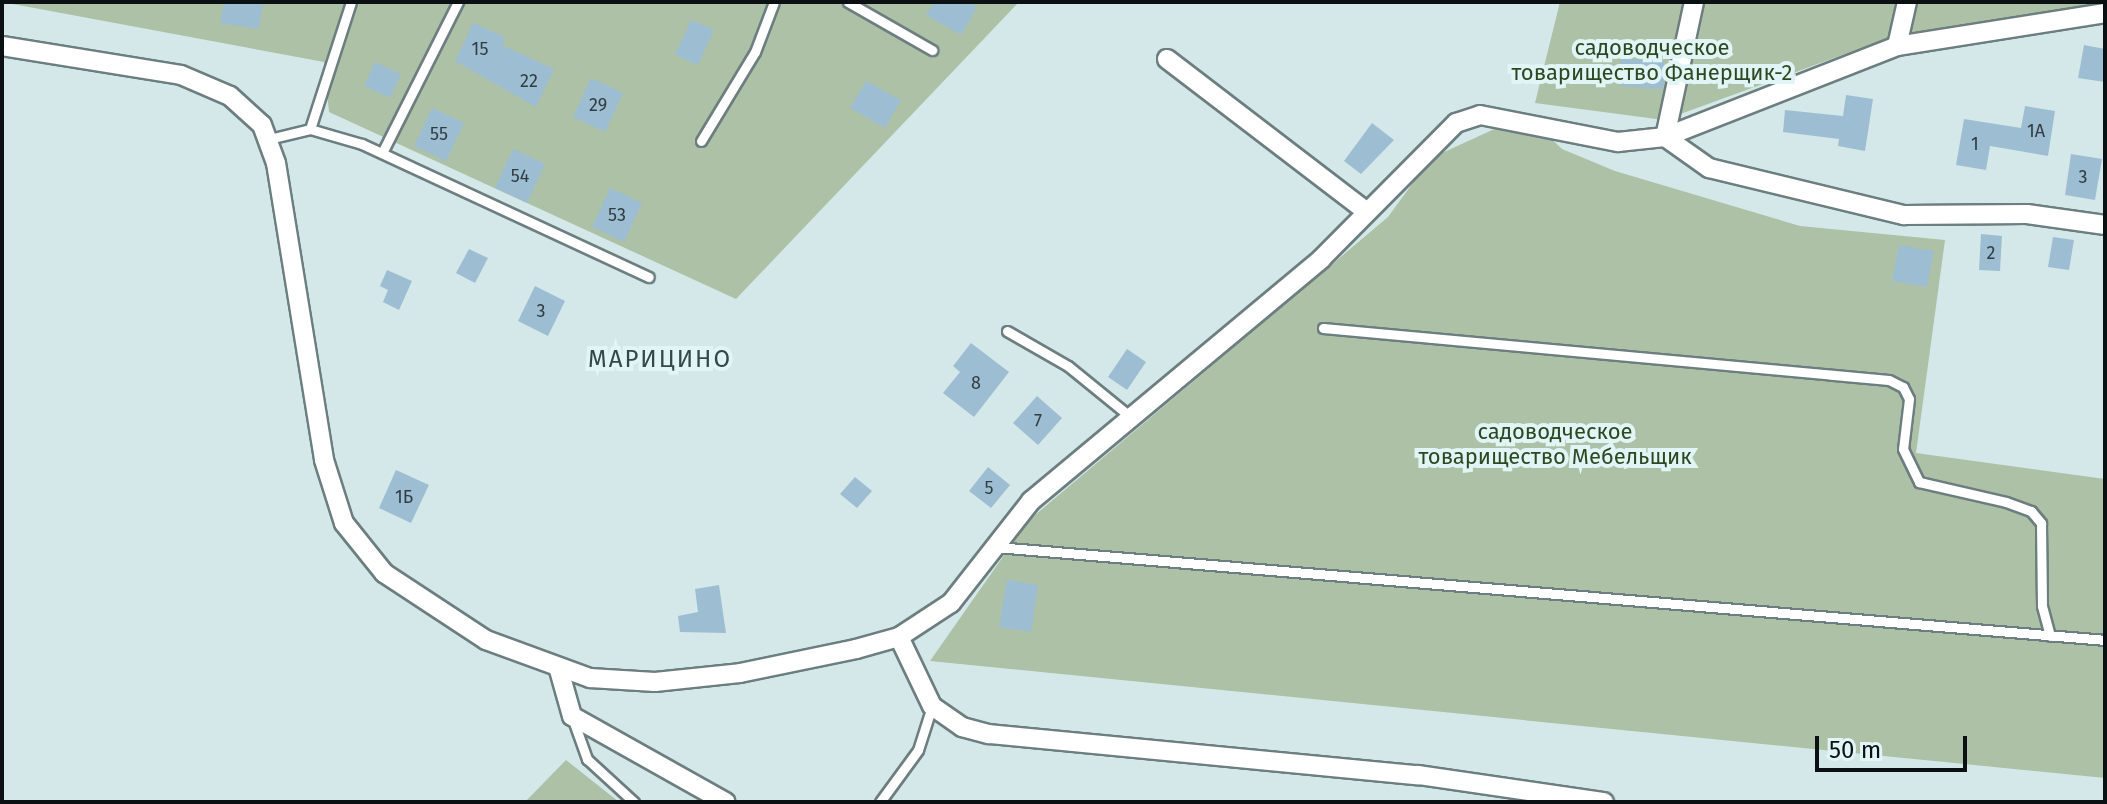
<!DOCTYPE html>
<meta charset="utf-8">
<style>
body{margin:0}
#map{position:relative;width:2107px;height:804px;overflow:hidden;background:#d4e8e9;font-family:"Fira Sans",sans-serif}
div>[style]{position:absolute}
.green>*{inset:0;background:#acc1a6}
.building>*{inset:0;background:#9dbed2}
.roads{filter:drop-shadow(2px 0 #6c7e7f) drop-shadow(-2px 0 #6c7e7f) drop-shadow(0 2px #6c7e7f) drop-shadow(0 -2px #6c7e7f)}
.service>*{height:9px;margin:-4.5px;padding:0 4.5px;transform-origin:4.5px;border-radius:4.5px;background:#fff}
.minor>*{height:18px;margin:-9px;padding:0 9px;transform-origin:9px;border-radius:9px;background:#fff}
span{translate:-50% -50%;white-space:nowrap;text-align:center;line-height:1.15;-webkit-text-stroke:8px #e1f5f6;paint-order:stroke}
.number-label{font-size:18px;color:#303c42}
.number-label span{-webkit-text-stroke-width:0}
.park-label{font-size:22px;color:#2b4920}
.neighbourhood-label{font-size:24px;color:#364748;letter-spacing:2px}
.frame{position:absolute;inset:0;border:4px solid #0b1112;pointer-events:none}
.scale{position:absolute;left:1815px;top:736px;width:152px;height:36px;box-sizing:border-box;border:4px solid #0b1112;border-top:0;padding-left:10px;font-size:24px;line-height:28px;white-space:nowrap;color:#0b1112;-webkit-text-stroke:6px #e1f5f6;paint-order:stroke}
</style>
<div id="map">
<div class="green">
<div style="clip-path:polygon(2px 2px,1019px 2px,736px 299px,329px 112px,324px 62px)"></div>
<div style="clip-path:polygon(1560px 2px,2105px 2px,2105px 13px,1875px 43px,1664px 120px,1535px 103px)"></div>
<div style="clip-path:polygon(1501px 126px,1545px 133px,1562px 149px,1615px 171px,1800px 226px,1945px 240px,1916px 453px,2105px 479px,2105px 778px,930px 661px,1028px 521px,1388px 217px,1431px 158px)"></div>
<div style="clip-path:polygon(566px 760px,619px 802px,525px 802px)"></div>
</div>
<div class="building">
<div style="clip-path:polygon(224px 2px,263px 2px,259px 29px,220px 23px)"></div>
<div style="clip-path:polygon(934px 2px,967px 2px,977px 7px,961px 35px,926px 15px)"></div>
<div style="clip-path:polygon(691px 20px,714px 30px,698px 65px,675px 55px)"></div>
<div style="clip-path:polygon(473px 23px,505px 37px,502px 45px,554px 69px,536px 107px,455px 61px)"></div>
<div style="clip-path:polygon(2084px 45px,2105px 49px,2105px 82px,2078px 78px)"></div>
<div style="clip-path:polygon(1621px 59px,1664px 61px,1663px 89px,1620px 86px)"></div>
<div style="clip-path:polygon(375px 62px,401px 74px,390px 98px,364px 86px)"></div>
<div style="clip-path:polygon(591px 78px,623px 93px,605px 132px,573px 117px)"></div>
<div style="clip-path:polygon(866px 81px,901px 100px,885px 128px,850px 108px)"></div>
<div style="clip-path:polygon(1846px 95px,1873px 99px,1865px 151px,1838px 146px,1839px 139px,1783px 132px,1785px 110px,1843px 116px)"></div>
<div style="clip-path:polygon(2025px 106px,2055px 111px,2048px 156px,1990px 146px,1986px 170px,1956px 165px,1964px 119px,2021px 128px)"></div>
<div style="clip-path:polygon(432px 108px,464px 123px,446px 161px,414px 146px)"></div>
<div style="clip-path:polygon(1372px 123px,1394px 140px,1361px 174px,1344px 161px)"></div>
<div style="clip-path:polygon(513px 149px,545px 164px,527px 203px,495px 188px)"></div>
<div style="clip-path:polygon(2071px 154px,2102px 159px,2095px 200px,2065px 195px)"></div>
<div style="clip-path:polygon(610px 188px,642px 203px,624px 242px,592px 227px)"></div>
<div style="clip-path:polygon(1981px 234px,2002px 236px,2000px 271px,1979px 270px)"></div>
<div style="clip-path:polygon(2053px 237px,2074px 240px,2069px 270px,2048px 267px)"></div>
<div style="clip-path:polygon(1899px 245px,1934px 251px,1927px 287px,1892px 281px)"></div>
<div style="clip-path:polygon(469px 249px,488px 258px,475px 283px,456px 273px)"></div>
<div style="clip-path:polygon(387px 270px,412px 281px,399px 310px,383px 302px,388px 290px,380px 286px)"></div>
<div style="clip-path:polygon(535px 286px,565px 301px,548px 336px,518px 321px)"></div>
<div style="clip-path:polygon(971px 343px,1009px 372px,974px 417px,943px 393px,960px 372px,953px 366px)"></div>
<div style="clip-path:polygon(1127px 349px,1146px 362px,1127px 390px,1108px 377px)"></div>
<div style="clip-path:polygon(1037px 396px,1062px 418px,1038px 445px,1013px 423px)"></div>
<div style="clip-path:polygon(988px 467px,1010px 485px,991px 508px,969px 491px)"></div>
<div style="clip-path:polygon(396px 470px,429px 485px,411px 523px,379px 508px)"></div>
<div style="clip-path:polygon(855px 477px,872px 491px,857px 508px,840px 494px)"></div>
<div style="clip-path:polygon(1007px 580px,1038px 585px,1031px 632px,999px 627px)"></div>
<div style="clip-path:polygon(719px 585px,726px 633px,680px 632px,678px 616px,698px 612px,695px 589px)"></div>
</div>
<div class="roads">
<div class="service">
<div style="left:848px;top:2px;width:97px;rotate:29.7deg"></div>
<div style="left:310px;top:129px;width:133px;rotate:-72.1deg"></div>
<div style="left:269px;top:139px;width:42px;rotate:-13.7deg"></div>
<div style="left:310px;top:129px;width:54px;rotate:16.1deg"></div>
<div style="left:362px;top:144px;width:316px;rotate:24.9deg"></div>
<div style="left:701px;top:141px;width:104px;rotate:-58.8deg"></div>
<div style="left:755px;top:52px;width:53px;rotate:-69.2deg"></div>
<div style="left:383px;top:151px;width:167px;rotate:-63.3deg"></div>
<div style="left:1323px;top:328px;width:568px;rotate:5.25deg"></div>
<div style="left:1889px;top:380px;width:16px;rotate:27deg"></div>
<div style="left:1903px;top:387px;width:13px;rotate:63deg"></div>
<div style="left:1909px;top:399px;width:50px;rotate:96.8deg"></div>
<div style="left:1903px;top:449px;width:37px;rotate:64deg"></div>
<div style="left:1919px;top:482px;width:89px;rotate:12.9deg"></div>
<div style="left:2006px;top:502px;width:27px;rotate:20deg"></div>
<div style="left:2031px;top:511px;width:16px;rotate:50deg"></div>
<div style="left:2041px;top:523px;width:83px;rotate:89.3deg"></div>
<div style="left:2042px;top:606px;width:31px;rotate:75deg"></div>
<div style="left:1007px;top:331px;width:70px;rotate:29.8deg"></div>
<div style="left:1068px;top:366px;width:82px;rotate:39.1deg"></div>
<div style="left:996px;top:547px;width:1113px;rotate:4.79deg"></div>
<div style="left:572px;top:717px;width:45px;rotate:70.3deg"></div>
<div style="left:587px;top:759px;width:64px;rotate:42.5deg"></div>
<div style="left:880px;top:802px;width:64px;rotate:-53.8deg"></div>
<div style="left:918px;top:750px;width:46px;rotate:-72.3deg"></div>
</div>
<div class="minor">
<div style="left:1694px;top:2px;width:138px;rotate:102.1deg"></div>
<div style="left:1665px;top:137px;width:54px;rotate:35.2deg"></div>
<div style="left:1709px;top:168px;width:201px;rotate:13.6deg"></div>
<div style="left:1904px;top:215px;width:123px;rotate:-0.5deg"></div>
<div style="left:2027px;top:214px;width:79px;rotate:8deg"></div>
<div style="left:2px;top:46px;width:181px;rotate:9.2deg"></div>
<div style="left:181px;top:75px;width:53px;rotate:23.2deg"></div>
<div style="left:230px;top:96px;width:43px;rotate:42.2deg"></div>
<div style="left:262px;top:125px;width:40px;rotate:69.8deg"></div>
<div style="left:276px;top:163px;width:301px;rotate:80.8deg"></div>
<div style="left:324px;top:460px;width:66px;rotate:72.4deg"></div>
<div style="left:344px;top:523px;width:64px;rotate:51.3deg"></div>
<div style="left:384px;top:573px;width:122px;rotate:33.3deg"></div>
<div style="left:486px;top:640px;width:111px;rotate:20.1deg"></div>
<div style="left:590px;top:678px;width:65px;rotate:3.5deg"></div>
<div style="left:655px;top:682px;width:85px;rotate:-6deg"></div>
<div style="left:740px;top:673px;width:118px;rotate:-11.7deg"></div>
<div style="left:856px;top:649px;width:45px;rotate:-15.6deg"></div>
<div style="left:899px;top:637px;width:62px;rotate:-33.2deg"></div>
<div style="left:951px;top:603px;width:130px;rotate:-51.9deg"></div>
<div style="left:1031px;top:501px;width:378px;rotate:-39.8deg"></div>
<div style="left:1321px;top:259px;width:192px;rotate:-45.2deg"></div>
<div style="left:1456px;top:123px;width:25px;rotate:-18deg"></div>
<div style="left:1480px;top:115px;width:141px;rotate:11.1deg"></div>
<div style="left:1618px;top:142px;width:47px;rotate:-6.1deg"></div>
<div style="left:1665px;top:137px;width:249px;rotate:-21.4deg"></div>
<div style="left:1897px;top:46px;width:211px;rotate:-9deg"></div>
<div style="left:1897px;top:46px;width:45px;rotate:-77.2deg"></div>
<div style="left:1167px;top:59px;width:250px;rotate:37.4deg"></div>
<div style="left:899px;top:637px;width:76px;rotate:64.4deg"></div>
<div style="left:932px;top:706px;width:37px;rotate:35deg"></div>
<div style="left:962px;top:727px;width:28px;rotate:15deg"></div>
<div style="left:989px;top:734px;width:431px;rotate:5.5deg"></div>
<div style="left:1418px;top:775px;width:188px;rotate:8.3deg"></div>
<div style="left:559px;top:670px;width:48px;rotate:74.2deg"></div>
<div style="left:572px;top:716px;width:176px;rotate:29.3deg"></div>
</div>
</div>
<div class="number-label">
<span style="left:480px;top:49px">15</span>
<span style="left:529px;top:81px">22</span>
<span style="left:598px;top:105px">29</span>
<span style="left:2036px;top:131px">1А</span>
<span style="left:439px;top:134px">55</span>
<span style="left:1975px;top:144px">1</span>
<span style="left:520px;top:176px">54</span>
<span style="left:2083px;top:177px">3</span>
<span style="left:617px;top:215px">53</span>
<span style="left:1991px;top:253px">2</span>
<span style="left:541px;top:311px">3</span>
<span style="left:976px;top:383px">8</span>
<span style="left:1038px;top:421px">7</span>
<span style="left:989px;top:488px">5</span>
<span style="left:404px;top:497px">1Б</span>
</div>
<div class="park-label">
<span style="left:1652px;top:60px">садоводческое<br>товарищество Фанерщик-2</span>
<span style="left:1555px;top:444px">садоводческое<br>товарищество Мебельщик</span>
</div>
<div class="neighbourhood-label">
<span style="left:660px;top:360px">МАРИЦИНО</span>
</div>
<div class="frame"></div>
<div class="scale">50 m</div>
</div>
